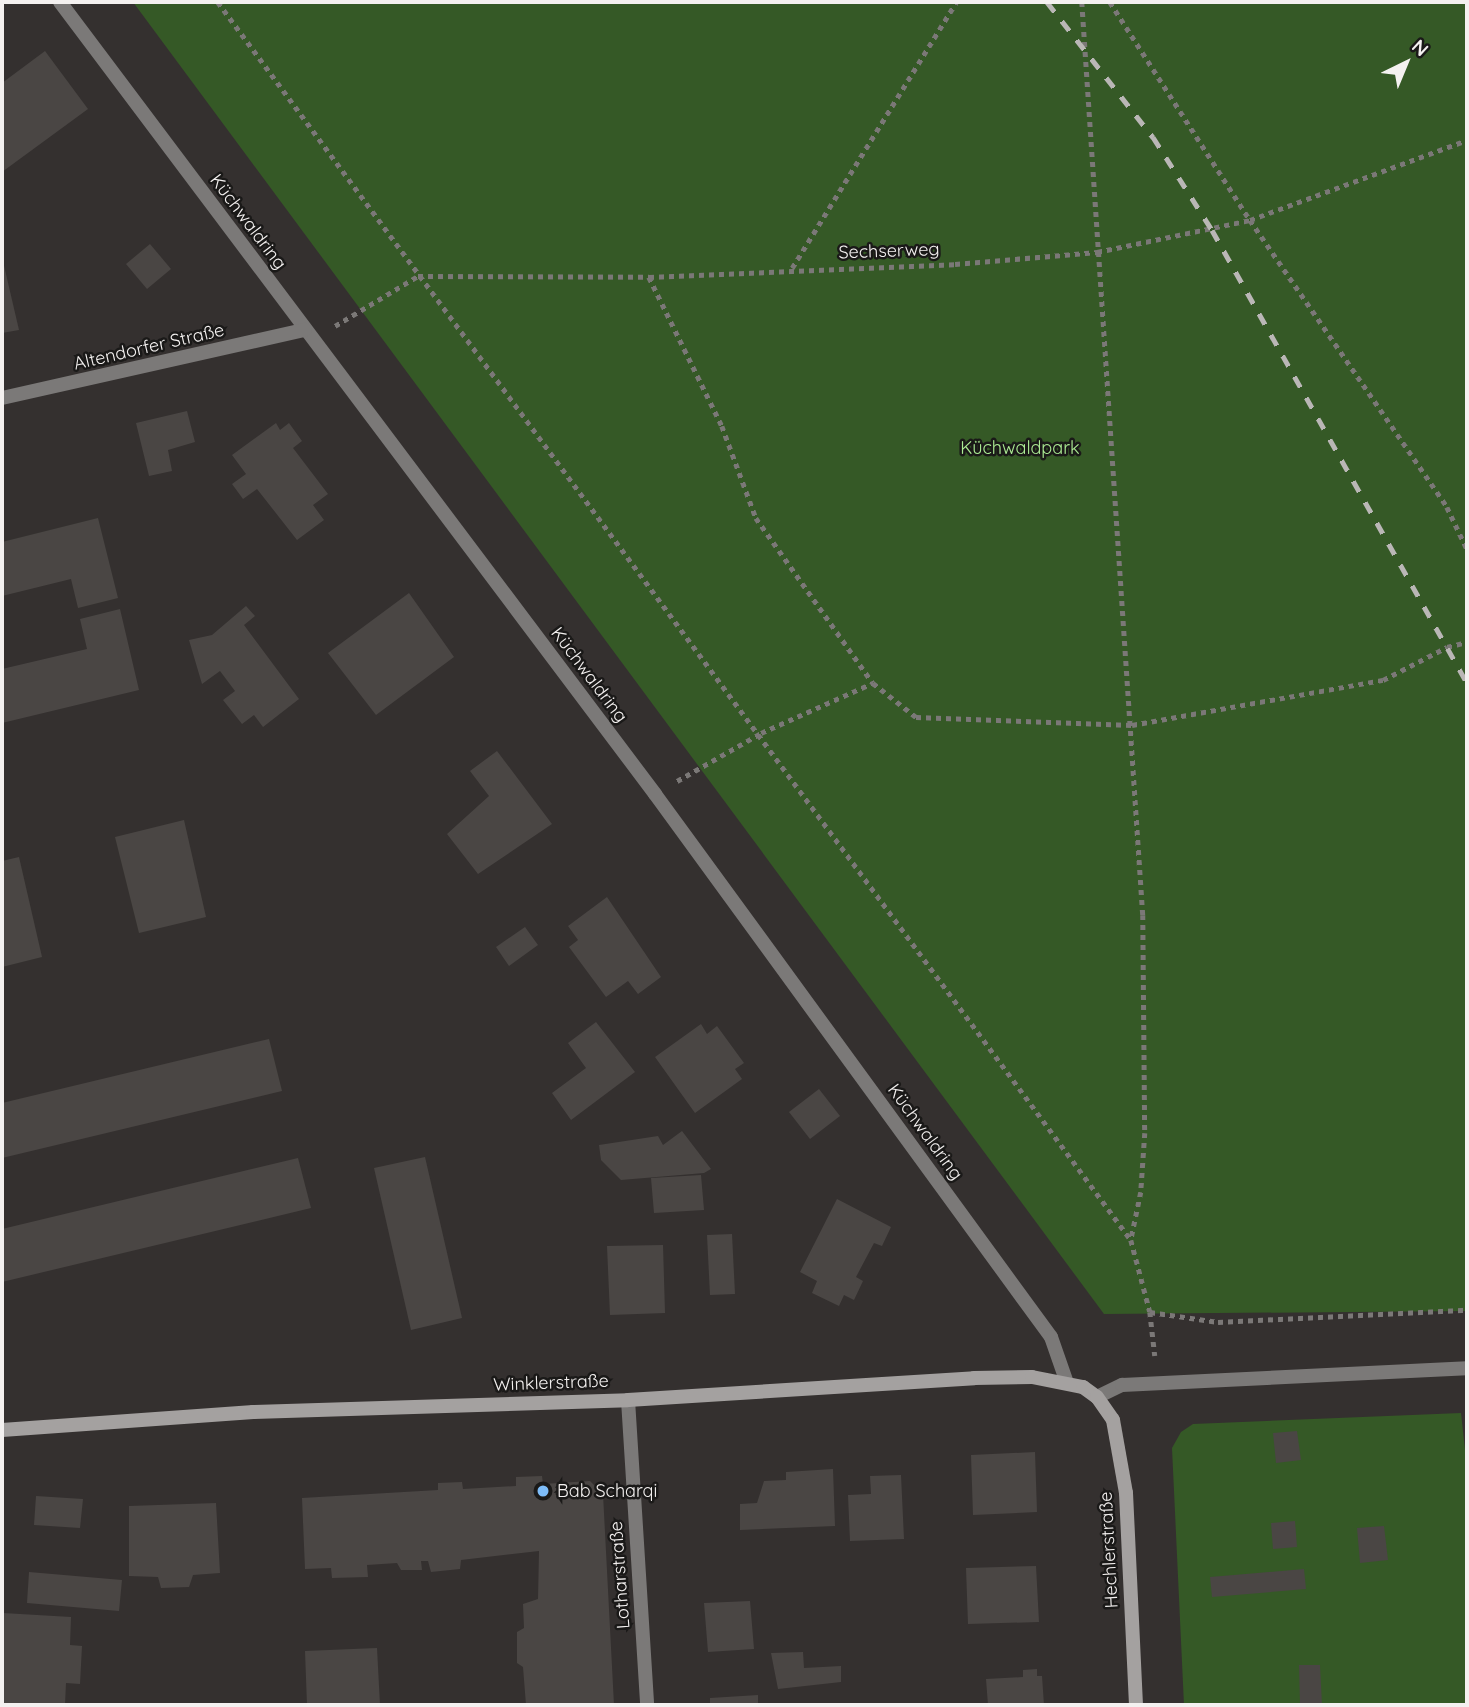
<!DOCTYPE html>
<meta charset="utf-8">
<style>
body{margin:0}
#map{position:relative;width:1469px;height:1707px;overflow:hidden;background:#34302f;font-family:Quicksand,sans-serif}
div>[style]{position:absolute}
.green>*{inset:0;background:#355926}
.building>*{inset:0;background:#4a4644}
.path>*{height:4.5px;margin-top:-2.25px;transform-origin:0;background:repeating-linear-gradient(90deg,#7b7877 0 5px,transparent 0 10px)}
.minor>*{height:14px;margin:-7px;padding:0 7px;transform-origin:7px;border-radius:7px;background:#7b7978}
.secondary>*{height:14px;margin:-7px;padding:0 7px;transform-origin:7px;border-radius:7px;background:#a4a1a0}
.rail>*{height:5px;margin-top:-2.5px;transform-origin:0;background:repeating-linear-gradient(90deg,#bab7b6 0 12px,transparent 0 24px)}
.dots>*{width:19px;height:19px;translate:-50% -50%;box-sizing:border-box;border:4px solid #1a1918;border-radius:50%}
span{translate:-50% -50%;white-space:nowrap;text-align:center;line-height:1.15;-webkit-text-stroke:5px #1a1918;paint-order:stroke}
.street-label{font-size:18px;color:#f4f1f0}
.park-label{font-size:18px;color:#acec94}
.poi-label{font-size:18px;color:#f4f1f0}
.left{translate:0 -50%;text-align:left}
.frame{position:absolute;inset:0;border:4px solid #f4f1f0;pointer-events:none}
.north{position:absolute;left:1371px;top:28px;width:70px;height:70px;-webkit-text-stroke:5px #1a1918;paint-order:stroke;rotate:43deg;font-size:19px;font-weight:700;line-height:28px;text-align:center;color:#f4f1f0}
.north::after{content:'';display:block;margin:auto;width:24px;height:32px;background:#f4f1f0;clip-path:polygon(50% 0,100% 100%,50% 72%,0 100%)}
</style>
<div id="map">
<div class="green">
<div style="clip-path:polygon(133px 2px,1467px 2px,1467px 1311px,1104px 1314px)"></div>
<div style="clip-path:polygon(1461px 1413px,1467px 1468px,1467px 1705px,1184px 1705px,1172px 1448px,1181px 1432px,1193px 1424px)"></div>
</div>
<div class="building">
<div style="clip-path:polygon(45px 51px,88px 109px,2px 172px,2px 83px)"></div>
<div style="clip-path:polygon(150px 244px,171px 269px,147px 289px,126px 264px)"></div>
<div style="clip-path:polygon(2px 257px,19px 330px,2px 333px)"></div>
<div style="clip-path:polygon(187px 411px,195px 442px,168px 450px,172px 471px,149px 476px,136px 423px)"></div>
<div style="clip-path:polygon(276px 423px,280px 430px,289px 423px,302px 441px,293px 448px,328px 494px,313px 505px,324px 520px,297px 540px,257px 489px,243px 499px,232px 484px,246px 474px,232px 455px)"></div>
<div style="clip-path:polygon(98px 518px,118px 598px,78px 608px,71px 579px,2px 596px,2px 542px)"></div>
<div style="clip-path:polygon(409px 593px,454px 657px,376px 715px,328px 653px)"></div>
<div style="clip-path:polygon(246px 606px,255px 616px,244px 625px,299px 699px,263px 727px,254px 715px,242px 724px,223px 700px,235px 691px,220px 671px,202px 684px,189px 640px,212px 635px)"></div>
<div style="clip-path:polygon(120px 609px,139px 690px,2px 723px,2px 669px,87px 649px,80px 619px)"></div>
<div style="clip-path:polygon(497px 751px,552px 824px,478px 874px,447px 834px,489px 796px,470px 771px)"></div>
<div style="clip-path:polygon(184px 820px,206px 917px,139px 933px,115px 837px)"></div>
<div style="clip-path:polygon(19px 857px,42px 957px,2px 967px,2px 861px)"></div>
<div style="clip-path:polygon(607px 897px,661px 977px,638px 994px,628px 981px,606px 997px,569px 947px,578px 940px,568px 926px)"></div>
<div style="clip-path:polygon(525px 927px,538px 945px,509px 966px,496px 947px)"></div>
<div style="clip-path:polygon(596px 1022px,635px 1072px,571px 1120px,552px 1093px,586px 1068px,568px 1043px)"></div>
<div style="clip-path:polygon(701px 1024px,707px 1034px,717px 1026px,744px 1063px,735px 1069px,742px 1079px,695px 1113px,655px 1057px)"></div>
<div style="clip-path:polygon(269px 1039px,282px 1091px,2px 1158px,2px 1103px)"></div>
<div style="clip-path:polygon(819px 1089px,840px 1116px,810px 1139px,789px 1112px)"></div>
<div style="clip-path:polygon(682px 1131px,711px 1169px,704px 1173px,621px 1180px,601px 1160px,599px 1145px,658px 1136px,663px 1145px)"></div>
<div style="clip-path:polygon(425px 1157px,462px 1318px,411px 1330px,374px 1168px)"></div>
<div style="clip-path:polygon(298px 1158px,311px 1208px,2px 1282px,2px 1229px)"></div>
<div style="clip-path:polygon(701px 1175px,704px 1210px,654px 1213px,651px 1178px)"></div>
<div style="clip-path:polygon(837px 1199px,891px 1227px,882px 1246px,874px 1243px,856px 1277px,863px 1281px,854px 1300px,844px 1295px,839px 1306px,812px 1293px,817px 1281px,800px 1272px)"></div>
<div style="clip-path:polygon(732px 1234px,735px 1294px,710px 1295px,707px 1235px)"></div>
<div style="clip-path:polygon(663px 1245px,665px 1313px,610px 1315px,607px 1246px)"></div>
<div style="clip-path:polygon(1297px 1431px,1301px 1460px,1276px 1463px,1273px 1433px)"></div>
<div style="clip-path:polygon(1035px 1452px,1037px 1512px,973px 1515px,971px 1455px)"></div>
<div style="clip-path:polygon(833px 1469px,835px 1526px,740px 1530px,740px 1504px,757px 1503px,764px 1481px,786px 1480px,786px 1472px)"></div>
<div style="clip-path:polygon(901px 1475px,904px 1539px,850px 1541px,848px 1495px,871px 1494px,870px 1476px)"></div>
<div style="clip-path:polygon(542px 1476px,543px 1484px,590px 1481px,603px 1494px,614px 1705px,526px 1705px,523px 1667px,517px 1663px,517px 1632px,524px 1628px,523px 1604px,538px 1599px,539px 1551px,461px 1560px,460px 1569px,431px 1572px,428px 1561px,421px 1561px,422px 1570px,401px 1570px,397px 1563px,367px 1565px,368px 1577px,332px 1578px,331px 1568px,305px 1569px,302px 1498px,438px 1490px,438px 1483px,462px 1482px,463px 1489px,516px 1486px,516px 1477px)"></div>
<div style="clip-path:polygon(36px 1496px,83px 1499px,80px 1528px,34px 1525px)"></div>
<div style="clip-path:polygon(216px 1503px,220px 1573px,193px 1575px,189px 1587px,161px 1588px,158px 1577px,129px 1576px,129px 1506px)"></div>
<div style="clip-path:polygon(1295px 1521px,1297px 1547px,1273px 1549px,1271px 1523px)"></div>
<div style="clip-path:polygon(1384px 1526px,1388px 1560px,1360px 1563px,1357px 1528px)"></div>
<div style="clip-path:polygon(1036px 1566px,1039px 1622px,968px 1624px,966px 1568px)"></div>
<div style="clip-path:polygon(1304px 1569px,1306px 1589px,1212px 1597px,1210px 1577px)"></div>
<div style="clip-path:polygon(29px 1572px,122px 1580px,119px 1611px,27px 1603px)"></div>
<div style="clip-path:polygon(750px 1601px,754px 1649px,708px 1652px,704px 1603px)"></div>
<div style="clip-path:polygon(3px 1613px,71px 1617px,70px 1645px,82px 1646px,80px 1684px,66px 1683px,65px 1705px,2px 1705px)"></div>
<div style="clip-path:polygon(377px 1648px,380px 1705px,307px 1705px,305px 1651px)"></div>
<div style="clip-path:polygon(803px 1652px,804px 1668px,841px 1666px,841px 1682px,778px 1689px,771px 1653px)"></div>
<div style="clip-path:polygon(1299px 1665px,1320px 1665px,1322px 1705px,1300px 1705px)"></div>
<div style="clip-path:polygon(1037px 1669px,1037px 1676px,1042px 1676px,1044px 1705px,988px 1705px,986px 1679px,1023px 1677px,1023px 1670px)"></div>
<div style="clip-path:polygon(758px 1695px,758px 1705px,710px 1705px,710px 1698px)"></div>
</div>
<div class="path">
<div style="left:218px;top:2px;width:1538px;rotate:53.59deg"></div>
<div style="left:1082px;top:2px;width:915px;rotate:86.18deg"></div>
<div style="left:1143px;top:915px;width:218px;rotate:89.5deg"></div>
<div style="left:1145px;top:1133px;width:59px;rotate:93.9deg"></div>
<div style="left:1141px;top:1192px;width:49px;rotate:101.8deg"></div>
<div style="left:1131px;top:1240px;width:74px;rotate:75.2deg"></div>
<div style="left:1150px;top:1312px;width:44px;rotate:83.5deg"></div>
<div style="left:1110px;top:2px;width:259px;rotate:57.3deg"></div>
<div style="left:1250px;top:220px;width:348px;rotate:55.5deg"></div>
<div style="left:1447px;top:507px;width:47px;rotate:64.5deg"></div>
<div style="left:792px;top:268px;width:312px;rotate:-58.3deg"></div>
<div style="left:649px;top:277px;width:166px;rotate:63.9deg"></div>
<div style="left:722px;top:426px;width:98px;rotate:69.7deg"></div>
<div style="left:756px;top:518px;width:202px;rotate:54.7deg"></div>
<div style="left:873px;top:683px;width:55px;rotate:38.3deg"></div>
<div style="left:916px;top:717px;width:216px;rotate:2.1deg"></div>
<div style="left:1132px;top:725px;width:255px;rotate:-10.2deg"></div>
<div style="left:1383px;top:680px;width:72px;rotate:-27.3deg"></div>
<div style="left:1447px;top:647px;width:21px;rotate:-14deg"></div>
<div style="left:335px;top:326px;width:97px;rotate:-31.1deg"></div>
<div style="left:418px;top:276px;width:231px;rotate:0.2deg"></div>
<div style="left:649px;top:277px;width:306px;rotate:-2.4deg"></div>
<div style="left:955px;top:264px;width:143px;rotate:-4.8deg"></div>
<div style="left:1097px;top:252px;width:156px;rotate:-11.8deg"></div>
<div style="left:1250px;top:220px;width:231px;rotate:-20.2deg"></div>
<div style="left:677px;top:781px;width:97px;rotate:-29.7deg"></div>
<div style="left:761px;top:733px;width:123px;rotate:-24.1deg"></div>
<div style="left:1150px;top:1312px;width:69px;rotate:8.4deg"></div>
<div style="left:1218px;top:1322px;width:249px;rotate:-2.8deg"></div>
</div>
<div class="minor">
<div style="left:60px;top:2px;width:991px;rotate:53.08deg"></div>
<div style="left:655px;top:794px;width:672px;rotate:53.9deg"></div>
<div style="left:1051px;top:1337px;width:49px;rotate:70.8deg"></div>
<div style="left:2px;top:398px;width:310px;rotate:-12.7deg"></div>
<div style="left:1097px;top:1397px;width:28px;rotate:-26deg"></div>
<div style="left:1122px;top:1385px;width:345px;rotate:-2.8deg"></div>
<div style="left:628px;top:1400px;width:306px;rotate:86.4deg"></div>
</div>
<div class="secondary">
<div style="left:2px;top:1430px;width:252px;rotate:-4.1deg"></div>
<div style="left:253px;top:1412px;width:375px;rotate:-1.8deg"></div>
<div style="left:628px;top:1400px;width:347px;rotate:-3.6deg"></div>
<div style="left:974px;top:1378px;width:58px;rotate:-1deg"></div>
<div style="left:1032px;top:1377px;width:52px;rotate:11.1deg"></div>
<div style="left:1083px;top:1387px;width:17px;rotate:36deg"></div>
<div style="left:1097px;top:1397px;width:28px;rotate:55deg"></div>
<div style="left:1113px;top:1420px;width:74px;rotate:79.9deg"></div>
<div style="left:1126px;top:1493px;width:212px;rotate:87.3deg"></div>
</div>
<div class="rail">
<div style="left:1047px;top:2px;width:172px;rotate:51.9deg"></div>
<div style="left:1153px;top:137px;width:110px;rotate:57.6deg"></div>
<div style="left:1212px;top:230px;width:520px;rotate:60.62deg"></div>
</div>
<div class="dots">
<div style="left:543px;top:1491px;background:#7ebdf9"></div>
</div>
<div class="street-label">
<span style="left:248px;top:222px;rotate:53deg">Küchwaldring</span>
<span style="left:889px;top:251px;rotate:-2deg">Sechserweg</span>
<span style="left:149px;top:347px;rotate:-13deg">Altendorfer Straße</span>
<span style="left:589px;top:675px;rotate:53deg">Küchwaldring</span>
<span style="left:925px;top:1132px;rotate:54deg">Küchwaldring</span>
<span style="left:551px;top:1383px;rotate:-2deg">Winklerstraße</span>
<span style="left:1109px;top:1550px;rotate:-93deg">Hechlerstraße</span>
<span style="left:620px;top:1575px;rotate:-94deg">Lotharstraße</span>
</div>
<div class="park-label">
<span style="left:1020px;top:448px">Küchwaldpark</span>
</div>
<div class="poi-label">
<span class="left" style="left:557px;top:1491px">Bab Scharqi</span>
</div>
<div class="frame"></div>
<div class="north">N</div>
</div>
